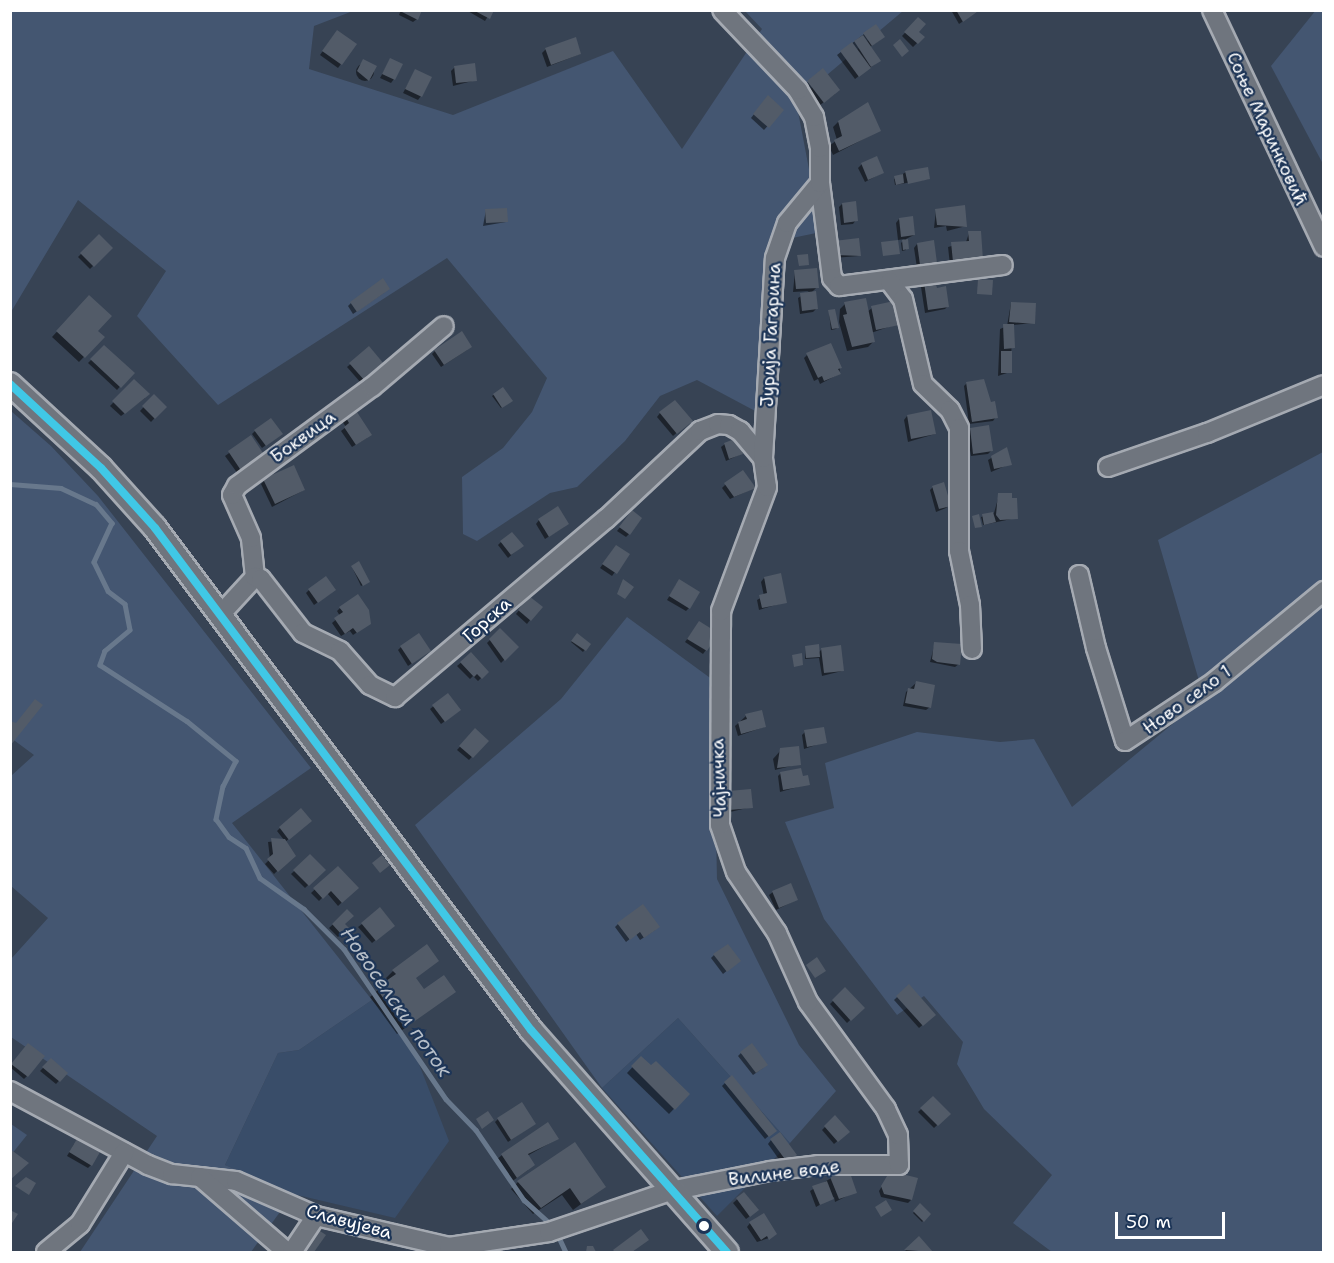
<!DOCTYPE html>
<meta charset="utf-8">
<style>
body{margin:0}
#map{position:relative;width:1334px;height:1263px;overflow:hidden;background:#374354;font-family:"Shantell Sans",sans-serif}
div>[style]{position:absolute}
.built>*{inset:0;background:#394d69}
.green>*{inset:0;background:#445671}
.shadow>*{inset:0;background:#0007}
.round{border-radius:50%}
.stream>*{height:4.5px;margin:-2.25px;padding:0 2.25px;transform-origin:2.25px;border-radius:2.25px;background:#68788c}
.building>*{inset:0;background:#525b68}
.roads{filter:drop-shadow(2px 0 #a5aab2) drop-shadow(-2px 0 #a5aab2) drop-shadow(0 2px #a5aab2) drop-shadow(0 -2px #a5aab2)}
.minor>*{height:18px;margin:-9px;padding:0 9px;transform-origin:9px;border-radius:9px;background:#6f757e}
.major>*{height:22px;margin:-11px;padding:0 11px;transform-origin:11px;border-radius:11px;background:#6f757e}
.bus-1>*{height:8px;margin:-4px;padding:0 4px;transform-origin:4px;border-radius:4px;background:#40c8e6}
.dots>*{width:16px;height:16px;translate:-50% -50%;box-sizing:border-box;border:3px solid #1d3557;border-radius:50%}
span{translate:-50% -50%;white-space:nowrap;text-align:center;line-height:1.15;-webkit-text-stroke:4.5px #1d3557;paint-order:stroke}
.street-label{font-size:18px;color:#fff}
.water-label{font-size:20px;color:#b6bec8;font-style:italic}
.frame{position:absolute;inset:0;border:12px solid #fff;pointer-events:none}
.scale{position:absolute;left:1115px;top:1212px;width:110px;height:27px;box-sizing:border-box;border:3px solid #fff;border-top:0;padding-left:8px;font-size:18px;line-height:21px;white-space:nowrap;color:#fff;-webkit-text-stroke:4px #1d3557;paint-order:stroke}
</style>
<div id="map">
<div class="built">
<div style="clip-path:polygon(372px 1000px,412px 1046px,449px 1141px,395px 1218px,293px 1194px,225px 1165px,278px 1053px,299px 1050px)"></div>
<div style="clip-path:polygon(678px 1018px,790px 1143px,717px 1216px,602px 1088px)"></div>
</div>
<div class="green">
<div style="clip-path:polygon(1316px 10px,1323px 11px,1323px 164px,1271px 66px)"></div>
<div style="clip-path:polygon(11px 11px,353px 11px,314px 26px,309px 69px,453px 115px,613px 51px,682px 149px,762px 29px,745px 11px,903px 11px,796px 101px,821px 232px,773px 242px,757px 412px,697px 380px,660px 396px,625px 441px,577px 487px,550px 493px,477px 541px,463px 534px,462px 477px,503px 448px,532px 412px,547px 378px,447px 258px,218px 405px,137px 316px,166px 271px,78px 200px,11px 312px)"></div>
<div style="clip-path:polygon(11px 411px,51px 446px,98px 496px,311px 768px,232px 823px,372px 1000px,299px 1050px,278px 1053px,225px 1165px,293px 1194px,251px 1252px,80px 1252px,157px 1136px,11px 1037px,11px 959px,48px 918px,11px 886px,11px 776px,34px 755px,11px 738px)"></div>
<div style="clip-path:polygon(1323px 452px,1323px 1252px,1052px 1252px,1013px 1223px,1052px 1175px,984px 1109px,957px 1064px,963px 1042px,924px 996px,897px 1015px,824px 919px,785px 822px,834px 808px,825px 763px,917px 732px,1000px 742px,1034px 739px,1072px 807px,1204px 698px,1158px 540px)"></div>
<div style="clip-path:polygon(627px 617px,713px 680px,717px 879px,799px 1045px,836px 1091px,790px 1143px,678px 1018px,602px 1088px,415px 825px,561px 699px)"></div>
<div style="clip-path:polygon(11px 1124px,27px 1135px,11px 1155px)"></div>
</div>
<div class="shadow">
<div style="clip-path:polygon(401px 10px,417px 19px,413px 22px,399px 15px)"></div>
<div style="clip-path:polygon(466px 10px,492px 10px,485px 21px)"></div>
<div style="clip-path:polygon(951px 10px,980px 10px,959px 24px)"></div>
<div style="clip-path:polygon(918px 19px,917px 32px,923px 37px,913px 47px,902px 36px)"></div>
<div style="clip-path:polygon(864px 34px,880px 40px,870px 47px,875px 64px,855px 79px,837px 55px)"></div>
<div style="clip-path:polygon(334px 35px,355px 45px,338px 68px,320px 55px)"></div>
<div style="clip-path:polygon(546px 49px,580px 54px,547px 67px,542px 53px)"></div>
<div style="clip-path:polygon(390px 60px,394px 79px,391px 83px,380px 78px)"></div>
<div class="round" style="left:356px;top:63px;width:18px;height:18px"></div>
<div style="clip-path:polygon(455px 67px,476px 80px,453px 86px,451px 71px)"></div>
<div style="clip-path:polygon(415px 71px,421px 96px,418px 100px,403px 93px)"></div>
<div style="clip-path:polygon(808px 82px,835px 94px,820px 105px,805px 85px)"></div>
<div style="clip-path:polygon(765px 100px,782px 110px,764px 130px,751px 118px)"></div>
<div style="clip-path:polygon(838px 122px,879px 131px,833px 155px,829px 146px,837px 140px,833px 127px)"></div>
<div style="clip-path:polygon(862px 164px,882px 173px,865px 182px,858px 168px)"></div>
<div style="clip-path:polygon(906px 172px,929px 179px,895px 185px,894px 179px)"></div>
<div style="clip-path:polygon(842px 204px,856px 220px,853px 224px,841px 225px,839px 207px)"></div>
<div style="clip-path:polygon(486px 210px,506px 222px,483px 226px)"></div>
<div style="clip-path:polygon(936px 210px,966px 226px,947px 231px,946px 226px,934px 228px)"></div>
<div style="clip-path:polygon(899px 219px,914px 235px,906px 239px,906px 250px,902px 251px,901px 243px,905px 239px,898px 240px,896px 223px)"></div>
<div style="clip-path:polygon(969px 233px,981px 260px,950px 265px,948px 247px,966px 242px)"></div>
<div style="clip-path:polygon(99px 236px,111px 248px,90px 269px,78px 257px)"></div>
<div style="clip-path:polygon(917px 244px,935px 262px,932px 265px,917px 268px,914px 248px)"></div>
<div style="clip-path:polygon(832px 246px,859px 256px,833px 258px)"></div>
<div style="clip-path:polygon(795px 271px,817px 287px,811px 293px,816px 309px,813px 312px,800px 314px,798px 298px,809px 291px,793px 292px)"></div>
<div style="clip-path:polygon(924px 284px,935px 290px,948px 306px,945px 309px,925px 313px,921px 287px)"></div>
<div style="clip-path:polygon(385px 292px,353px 314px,348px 306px,351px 303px)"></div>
<div style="clip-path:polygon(89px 297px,96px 331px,103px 337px,79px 362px,52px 337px)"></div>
<div style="clip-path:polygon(1011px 303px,1033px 323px,1013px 325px,1010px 372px,998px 376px,1000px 329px,1007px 326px)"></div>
<div style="clip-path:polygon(845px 304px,867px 312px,872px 308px,897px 324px,871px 333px,873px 342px,868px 347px,847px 351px,839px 322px,840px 309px)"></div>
<div style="clip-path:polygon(829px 312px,837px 328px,836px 329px,831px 330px)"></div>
<div style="clip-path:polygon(104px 347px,132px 373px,117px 390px,88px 363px)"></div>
<div style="clip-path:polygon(369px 348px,382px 364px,361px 383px,347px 367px)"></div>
<div style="clip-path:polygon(467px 350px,441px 367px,432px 354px,435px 351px)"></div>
<div style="clip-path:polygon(807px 355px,840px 368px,839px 374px,820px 384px,818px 379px,814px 381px,804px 358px)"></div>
<div style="clip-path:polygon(134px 381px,145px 398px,121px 416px,110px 406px)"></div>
<div style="clip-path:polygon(967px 383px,996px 417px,993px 421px,969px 424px,964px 386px)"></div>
<div style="clip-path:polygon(502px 389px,511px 401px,501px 408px,492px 396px)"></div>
<div style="clip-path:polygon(154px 396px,165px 407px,151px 422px,140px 411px)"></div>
<div style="clip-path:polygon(355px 411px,367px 438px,352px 447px,341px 431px,346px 427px,342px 421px)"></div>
<div style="clip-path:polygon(660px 413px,687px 424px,673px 436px,657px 417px)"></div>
<div style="clip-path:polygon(907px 416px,935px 434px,908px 442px,904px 420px)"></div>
<div style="clip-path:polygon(970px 430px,992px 450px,988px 454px,971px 456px,967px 433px)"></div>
<div style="clip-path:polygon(255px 431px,277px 437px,262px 448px,252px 434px)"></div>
<div style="clip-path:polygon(251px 437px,260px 459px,238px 474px,225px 456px)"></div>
<div style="clip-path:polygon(725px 444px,741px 454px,726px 461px,721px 447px)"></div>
<div style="clip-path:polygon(1006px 449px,1010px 464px,991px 472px,988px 460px)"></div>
<div style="clip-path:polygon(264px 481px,304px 490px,272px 507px,261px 484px)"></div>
<div style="clip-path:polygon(725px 485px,754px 488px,730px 499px,722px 488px)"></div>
<div style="clip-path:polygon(933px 487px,949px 505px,946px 508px,936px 512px,930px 490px)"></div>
<div style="clip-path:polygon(999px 495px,1016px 518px,983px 525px,981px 517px,994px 513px)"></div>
<div style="clip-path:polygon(629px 516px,629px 534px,626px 537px,617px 531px)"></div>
<div style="clip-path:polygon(539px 520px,564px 527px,545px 539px,536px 524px)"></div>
<div style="clip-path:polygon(501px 542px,518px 549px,508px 558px,498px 545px)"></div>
<div style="clip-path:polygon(613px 550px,628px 555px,612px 576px,600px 568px)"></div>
<div style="clip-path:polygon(352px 567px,367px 583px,361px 586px)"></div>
<div style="clip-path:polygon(764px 578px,786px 602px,759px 610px,757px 600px,764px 596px,761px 582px)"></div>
<div style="clip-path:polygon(676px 585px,689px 608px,686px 611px,667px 600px)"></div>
<div style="clip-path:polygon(309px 590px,331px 593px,314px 605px,306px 593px)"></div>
<div style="clip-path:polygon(526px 601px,540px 607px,527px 624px,516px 614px)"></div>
<div style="clip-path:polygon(340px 608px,365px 627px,353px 635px,350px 631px,341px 636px,332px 623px,340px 616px,337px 611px)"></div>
<div style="clip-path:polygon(699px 623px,706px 650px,703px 654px,685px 642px)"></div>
<div style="clip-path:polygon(500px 630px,517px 647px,501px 663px,487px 643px)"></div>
<div style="clip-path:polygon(577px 635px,589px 644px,583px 652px,571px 642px)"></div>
<div style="clip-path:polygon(935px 643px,959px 664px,955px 667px,930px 662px)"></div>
<div style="clip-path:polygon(401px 647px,426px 654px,408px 666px,398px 650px)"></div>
<div style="clip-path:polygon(806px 647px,818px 653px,822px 649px,842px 671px,822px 676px,819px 658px,805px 659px)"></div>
<div style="clip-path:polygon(471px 654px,487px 672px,478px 681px,473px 676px,470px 679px,457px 666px)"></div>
<div style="clip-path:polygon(916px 683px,930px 707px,926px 710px,903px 706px,906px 692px)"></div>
<div style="clip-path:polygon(447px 695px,456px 713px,441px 724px,430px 709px)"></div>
<div style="clip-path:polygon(746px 716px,764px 727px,738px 736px,735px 726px)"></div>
<div style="clip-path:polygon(475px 730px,486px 741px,469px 760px,457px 750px)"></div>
<div style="clip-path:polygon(805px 732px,825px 742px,804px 749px,802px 735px)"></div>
<div style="clip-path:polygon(781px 750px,799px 764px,775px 770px,773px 759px)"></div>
<div style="clip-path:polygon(781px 773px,802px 778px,808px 784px,780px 792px,778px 776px)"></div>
<div style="clip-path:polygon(725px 796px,751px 807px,726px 813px)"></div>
<div style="clip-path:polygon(307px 824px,285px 842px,294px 855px,274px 874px,265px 864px,270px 859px,268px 842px,284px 840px,277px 831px,280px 828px)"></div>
<div style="clip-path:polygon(310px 856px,324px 870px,305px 888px,291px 874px)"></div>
<div style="clip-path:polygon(338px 868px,357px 888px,338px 906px,327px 893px,319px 901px,311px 893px)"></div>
<div style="clip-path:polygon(773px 892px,796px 900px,776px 910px,769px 895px)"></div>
<div style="clip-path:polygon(347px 911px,343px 924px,347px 928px,338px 937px,329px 928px)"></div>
<div style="clip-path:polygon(362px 924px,389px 929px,372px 943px,358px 927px)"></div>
<div style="clip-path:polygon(618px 924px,655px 930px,640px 940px,636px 934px,626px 942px,615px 927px)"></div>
<div style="clip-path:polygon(714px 955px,735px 964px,723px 974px,711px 958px)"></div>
<div style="clip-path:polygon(393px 971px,415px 979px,424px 991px,454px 991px,397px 1034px,370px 997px,388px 981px,386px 978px)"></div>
<div style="clip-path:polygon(909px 986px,934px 1015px,919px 1028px,894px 1000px)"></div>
<div style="clip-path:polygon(845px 989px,863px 1008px,847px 1023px,830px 1004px)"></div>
<div style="clip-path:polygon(25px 1048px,27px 1076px,24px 1079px,10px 1067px)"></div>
<div style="clip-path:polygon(741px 1053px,763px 1068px,753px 1075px,738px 1056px)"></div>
<div style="clip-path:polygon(641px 1058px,688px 1094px,669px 1114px,627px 1073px)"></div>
<div style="clip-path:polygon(51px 1060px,66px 1073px,56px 1084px,40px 1071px)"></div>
<div style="clip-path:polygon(725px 1083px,771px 1134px,765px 1139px,722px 1086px)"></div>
<div style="clip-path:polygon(933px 1098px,949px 1114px,934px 1128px,918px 1112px)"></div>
<div style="clip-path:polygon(835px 1117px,848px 1132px,834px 1144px,822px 1130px)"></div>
<div style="clip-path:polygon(498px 1119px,534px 1124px,508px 1142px,495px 1122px)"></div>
<div style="clip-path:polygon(557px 1139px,527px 1156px,528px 1170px,511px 1182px,496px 1160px,502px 1155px)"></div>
<div style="clip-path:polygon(771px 1140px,795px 1155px,783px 1165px,768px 1144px)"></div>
<div style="clip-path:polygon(74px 1144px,91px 1165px,88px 1168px,67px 1156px)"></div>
<div style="clip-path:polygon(890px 1173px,911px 1200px,908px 1203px,881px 1197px,879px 1191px)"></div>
<div style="clip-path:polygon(831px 1178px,855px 1192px,835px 1202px,834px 1197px,816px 1207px,810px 1191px)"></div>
<div style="clip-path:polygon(518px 1182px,604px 1187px,573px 1210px,562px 1195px,533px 1214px,511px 1189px)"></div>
<div style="clip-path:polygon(743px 1194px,753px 1214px,746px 1219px,733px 1203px)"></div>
<div style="clip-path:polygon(920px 1205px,929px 1215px,922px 1222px,913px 1213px)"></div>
<div style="clip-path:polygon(750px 1223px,772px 1237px,757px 1242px,747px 1227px)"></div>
<div style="clip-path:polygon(919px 1239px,931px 1252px,903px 1252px,905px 1251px)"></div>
</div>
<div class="stream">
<div style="left:10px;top:484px;width:51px;rotate:4.5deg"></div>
<div style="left:61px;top:488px;width:38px;rotate:25deg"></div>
<div style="left:96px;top:504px;width:25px;rotate:50deg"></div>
<div style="left:112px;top:523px;width:43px;rotate:114.8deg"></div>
<div style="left:94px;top:562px;width:32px;rotate:64deg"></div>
<div style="left:108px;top:591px;width:21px;rotate:37deg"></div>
<div style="left:125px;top:604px;width:26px;rotate:79deg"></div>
<div style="left:130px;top:630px;width:33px;rotate:140deg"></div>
<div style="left:105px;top:651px;width:15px;rotate:110deg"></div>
<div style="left:100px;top:665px;width:103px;rotate:32.8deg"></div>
<div style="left:187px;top:721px;width:63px;rotate:39.2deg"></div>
<div style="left:236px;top:761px;width:28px;rotate:117deg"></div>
<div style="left:223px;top:786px;width:34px;rotate:102deg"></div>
<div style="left:216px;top:819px;width:22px;rotate:54deg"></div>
<div style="left:229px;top:837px;width:20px;rotate:33deg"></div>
<div style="left:246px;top:848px;width:33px;rotate:65deg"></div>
<div style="left:260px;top:878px;width:54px;rotate:35.2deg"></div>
<div style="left:304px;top:909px;width:57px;rotate:45deg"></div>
<div style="left:344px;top:949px;width:181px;rotate:55.8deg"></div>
<div style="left:446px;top:1099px;width:43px;rotate:45.9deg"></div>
<div style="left:476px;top:1130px;width:85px;rotate:55.6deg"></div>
<div style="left:524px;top:1200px;width:39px;rotate:42deg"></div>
<div style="left:557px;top:1233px;width:21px;rotate:65deg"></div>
</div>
<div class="building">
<div style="clip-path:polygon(398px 10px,422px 10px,418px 20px)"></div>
<div style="clip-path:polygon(473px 10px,494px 10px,490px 19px)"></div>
<div style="clip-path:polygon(956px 10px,980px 10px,963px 22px)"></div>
<div style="clip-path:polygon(918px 17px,926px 24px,919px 32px,925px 37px,918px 44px,904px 32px)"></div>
<div style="clip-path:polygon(876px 24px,885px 37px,872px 46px,863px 33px)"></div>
<div style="clip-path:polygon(337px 30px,357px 44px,342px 65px,322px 51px)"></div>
<div style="clip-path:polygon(863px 35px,881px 61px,871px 67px,854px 41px)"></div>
<div style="clip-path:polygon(576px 37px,581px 54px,551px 65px,545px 48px)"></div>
<div style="clip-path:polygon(900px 39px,909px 51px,902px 57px,893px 45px)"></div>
<div style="clip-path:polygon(852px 42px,871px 68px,859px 77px,840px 51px)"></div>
<div style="clip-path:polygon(390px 58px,403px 64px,395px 80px,382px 74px)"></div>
<div style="clip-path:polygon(363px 59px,377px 66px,369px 81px,357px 71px)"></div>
<div style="clip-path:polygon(475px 63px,477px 81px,456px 83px,454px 66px)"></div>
<div style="clip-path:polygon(823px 68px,840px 90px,824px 103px,807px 81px)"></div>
<div style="clip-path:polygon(415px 69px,432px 77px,422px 97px,405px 89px)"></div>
<div style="clip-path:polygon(768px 95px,784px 110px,769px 128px,753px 114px)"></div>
<div style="clip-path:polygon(868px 102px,881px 131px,839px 151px,834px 140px,842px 136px,838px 121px)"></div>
<div style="clip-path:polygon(877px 156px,884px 173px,868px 180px,861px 163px)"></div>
<div style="clip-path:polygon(928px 167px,930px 179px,908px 184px,905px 171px)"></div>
<div style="clip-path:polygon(903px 174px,904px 183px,896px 185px,894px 176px)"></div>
<div style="clip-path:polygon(856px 201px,858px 221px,844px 223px,842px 203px)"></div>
<div style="clip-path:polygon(965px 205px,967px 227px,937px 225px,935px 209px)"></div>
<div style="clip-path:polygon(507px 208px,508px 222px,486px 223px,485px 209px)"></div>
<div style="clip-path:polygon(913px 216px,915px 235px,901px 237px,899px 218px)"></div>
<div style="clip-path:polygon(968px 231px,981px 231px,983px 260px,953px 262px,951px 242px,969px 241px)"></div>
<div style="clip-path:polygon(99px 234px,113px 248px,94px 267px,80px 253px)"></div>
<div style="clip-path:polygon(859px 238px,861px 256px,836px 255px,834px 241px)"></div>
<div style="clip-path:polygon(908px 239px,909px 249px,903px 250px,902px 240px)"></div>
<div style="clip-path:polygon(898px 240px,900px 254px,883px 256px,881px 242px)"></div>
<div style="clip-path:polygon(934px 240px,937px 263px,920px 265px,917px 243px)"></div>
<div style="clip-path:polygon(808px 254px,809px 265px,799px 266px,797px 255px)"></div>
<div style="clip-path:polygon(817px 268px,819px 288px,796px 289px,794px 270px)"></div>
<div style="clip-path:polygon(383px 278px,390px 289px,357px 312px,350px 302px)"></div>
<div style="clip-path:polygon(978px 279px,993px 280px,992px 295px,977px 294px)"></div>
<div style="clip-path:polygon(935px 281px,937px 288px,946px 286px,949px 307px,928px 310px,924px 282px)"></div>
<div style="clip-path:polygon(816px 291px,818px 309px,802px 311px,800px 293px)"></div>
<div style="clip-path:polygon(89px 295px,112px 316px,98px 331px,105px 337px,85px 358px,56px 331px)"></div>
<div style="clip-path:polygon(866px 298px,875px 342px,852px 347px,843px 315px,847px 314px,844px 302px)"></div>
<div style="clip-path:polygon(894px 301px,899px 325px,876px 330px,871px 306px)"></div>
<div style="clip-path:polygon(1011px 302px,1036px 303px,1035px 324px,1009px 322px)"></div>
<div style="clip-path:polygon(835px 309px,839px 328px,832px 329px,828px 310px)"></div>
<div style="clip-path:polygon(1003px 324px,1014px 324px,1015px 348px,1004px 349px)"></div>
<div style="clip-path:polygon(462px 331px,472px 347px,444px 365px,434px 350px)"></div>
<div style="clip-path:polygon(831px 343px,842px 368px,838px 369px,841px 374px,824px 381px,822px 376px,818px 378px,806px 353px)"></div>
<div style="clip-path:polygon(104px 345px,135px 373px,121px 388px,90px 359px)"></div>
<div style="clip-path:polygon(369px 346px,384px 364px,365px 381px,349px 363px)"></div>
<div style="clip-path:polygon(1001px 351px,1012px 351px,1012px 373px,1001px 373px)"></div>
<div style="clip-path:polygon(134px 379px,150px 394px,125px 414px,112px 401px)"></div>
<div style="clip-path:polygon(984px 379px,991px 402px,995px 401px,998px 418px,972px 422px,966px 382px)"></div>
<div style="clip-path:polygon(503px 387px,513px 401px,502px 408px,493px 394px)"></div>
<div style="clip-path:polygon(154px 394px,167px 407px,155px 419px,142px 406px)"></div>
<div style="clip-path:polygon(675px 400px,693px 421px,677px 434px,659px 412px)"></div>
<div style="clip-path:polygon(355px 409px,372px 435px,356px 445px,344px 427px,349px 423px,345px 416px)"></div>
<div style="clip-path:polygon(931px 410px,936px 434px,911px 439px,907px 415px)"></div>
<div style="clip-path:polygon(271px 418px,283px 434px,266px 446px,254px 430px)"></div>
<div style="clip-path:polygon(989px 425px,993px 451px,973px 454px,970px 428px)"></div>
<div style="clip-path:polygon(251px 435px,265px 456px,242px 472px,228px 451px)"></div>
<div style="clip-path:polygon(737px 438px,743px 454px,729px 459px,724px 443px)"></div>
<div style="clip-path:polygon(1007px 447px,1012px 465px,994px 469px,991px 456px)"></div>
<div style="clip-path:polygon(294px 465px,305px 490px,275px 504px,263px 479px)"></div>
<div style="clip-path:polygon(743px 470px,756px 488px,734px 497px,724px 483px)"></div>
<div style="clip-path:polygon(944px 482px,951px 506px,939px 509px,932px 486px)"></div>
<div style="clip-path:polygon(998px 493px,1012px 493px,1012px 498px,1017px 498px,1018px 519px,1000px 520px,996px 515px)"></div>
<div style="clip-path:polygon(558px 506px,569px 524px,549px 537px,538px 519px)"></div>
<div style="clip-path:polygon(632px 510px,642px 518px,630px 535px,619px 527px)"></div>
<div style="clip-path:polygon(993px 512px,996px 522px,984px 525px,982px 514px)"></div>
<div style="clip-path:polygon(979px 514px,982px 527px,975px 528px,972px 516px)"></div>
<div style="clip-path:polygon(512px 532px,524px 546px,511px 555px,500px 541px)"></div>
<div style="clip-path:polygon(616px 545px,630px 554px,617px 574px,602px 564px)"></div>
<div style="clip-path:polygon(359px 561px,370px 582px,363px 586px,351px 566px)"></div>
<div style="clip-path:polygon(781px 573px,787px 603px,762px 608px,759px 595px,767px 593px,764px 577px)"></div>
<div style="clip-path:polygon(326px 576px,336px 590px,318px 603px,308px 589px)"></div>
<div style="clip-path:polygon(623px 579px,634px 587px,625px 599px,617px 594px)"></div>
<div style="clip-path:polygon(679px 579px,700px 592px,690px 609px,669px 596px)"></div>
<div style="clip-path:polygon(358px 594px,369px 610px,371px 624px,357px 633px,353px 628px,345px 634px,334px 618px,343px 612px,339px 607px)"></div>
<div style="clip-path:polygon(529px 596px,543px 607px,531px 621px,518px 610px)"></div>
<div style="clip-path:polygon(699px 621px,715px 631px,716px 637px,707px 651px,687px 639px)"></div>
<div style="clip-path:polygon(500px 628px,519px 647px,505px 661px,489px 639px)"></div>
<div style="clip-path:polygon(419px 633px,431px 651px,412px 664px,400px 646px)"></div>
<div style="clip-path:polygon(577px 633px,591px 644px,586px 651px,571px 641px)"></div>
<div style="clip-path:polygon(934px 642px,962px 644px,960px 665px,937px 662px,932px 659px)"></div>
<div style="clip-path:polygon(819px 644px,820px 657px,806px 658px,805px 646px)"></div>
<div style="clip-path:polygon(841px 645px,844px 671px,824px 673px,821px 648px)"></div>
<div style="clip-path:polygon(471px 652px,489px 672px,482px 679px,477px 674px,474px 677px,460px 662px)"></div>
<div style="clip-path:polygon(802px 653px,803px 665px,794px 667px,792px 655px)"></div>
<div style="clip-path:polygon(916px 681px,935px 685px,931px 708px,905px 703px,908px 688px,914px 689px)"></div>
<div style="clip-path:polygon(448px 693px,461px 710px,445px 722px,432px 705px)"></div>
<div style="clip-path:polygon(35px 699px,43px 705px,10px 746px,10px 721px,16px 723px)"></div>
<div style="clip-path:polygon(762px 710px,766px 727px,741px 734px,738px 722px,747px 719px,745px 714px)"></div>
<div style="clip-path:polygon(824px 727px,827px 743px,807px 747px,804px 730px)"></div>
<div style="clip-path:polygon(475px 728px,489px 741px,473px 758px,459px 746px)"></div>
<div style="clip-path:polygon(799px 746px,801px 765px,777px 768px,780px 748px)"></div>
<div style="clip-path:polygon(801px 768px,803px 776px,808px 775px,810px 785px,783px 790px,780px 772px)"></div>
<div style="clip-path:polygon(751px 789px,753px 808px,729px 810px,728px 791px)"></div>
<div style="clip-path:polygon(301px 808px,312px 821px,289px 840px,279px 827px)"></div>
<div style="clip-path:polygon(271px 838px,285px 839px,296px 856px,278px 872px,267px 859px,273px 854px)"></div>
<div style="clip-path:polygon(310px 854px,326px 870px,309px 886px,293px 870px)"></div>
<div style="clip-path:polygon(382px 855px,390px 865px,380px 873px,372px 863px)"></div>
<div style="clip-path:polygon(338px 866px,359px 888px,342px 903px,331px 891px,323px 899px,313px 888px)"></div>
<div style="clip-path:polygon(791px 883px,798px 900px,779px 908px,772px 891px)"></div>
<div style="clip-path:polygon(643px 904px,660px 927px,644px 938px,640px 932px,630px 940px,617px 923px)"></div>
<div style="clip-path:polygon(380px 907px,395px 926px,376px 941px,361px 923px)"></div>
<div style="clip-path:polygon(347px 909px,354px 916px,345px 924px,349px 928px,342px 935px,332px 924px)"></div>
<div style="clip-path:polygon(427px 944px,439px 961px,416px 978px,424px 989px,444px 975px,456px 992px,405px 1028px,376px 988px,396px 974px,392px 970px)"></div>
<div style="clip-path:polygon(728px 944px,741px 961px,727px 972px,713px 954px)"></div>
<div style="clip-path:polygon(817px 957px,826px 971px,815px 978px,806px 965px)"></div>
<div style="clip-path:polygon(909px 984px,936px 1015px,923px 1026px,896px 996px)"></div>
<div style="clip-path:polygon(845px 987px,865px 1008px,851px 1021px,832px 1000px)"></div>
<div style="clip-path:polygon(28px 1043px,45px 1056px,28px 1077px,11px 1064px)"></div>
<div style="clip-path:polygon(752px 1043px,768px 1065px,756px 1073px,740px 1052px)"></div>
<div style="clip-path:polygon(641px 1056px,651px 1065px,656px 1061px,690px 1094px,675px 1110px,631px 1066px)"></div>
<div style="clip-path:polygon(51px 1058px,68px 1073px,60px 1082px,42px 1067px)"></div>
<div style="clip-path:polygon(732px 1075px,777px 1131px,769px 1137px,724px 1082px)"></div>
<div style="clip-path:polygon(933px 1096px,951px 1114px,938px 1126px,920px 1108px)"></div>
<div style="clip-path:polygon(522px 1102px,536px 1124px,511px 1140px,497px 1118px)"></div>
<div style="clip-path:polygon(488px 1111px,494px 1120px,482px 1129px,476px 1119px)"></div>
<div style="clip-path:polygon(835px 1115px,850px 1132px,838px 1142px,824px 1126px)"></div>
<div style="clip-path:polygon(548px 1122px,559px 1139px,528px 1154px,535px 1165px,517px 1178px,501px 1154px)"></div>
<div style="clip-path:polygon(780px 1132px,797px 1155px,787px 1162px,770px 1139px)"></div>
<div style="clip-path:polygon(77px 1139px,100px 1152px,92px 1166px,69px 1152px)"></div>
<div style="clip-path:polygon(575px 1142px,606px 1187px,581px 1204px,570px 1188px,541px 1208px,517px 1181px)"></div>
<div style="clip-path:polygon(10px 1149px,29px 1163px,10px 1180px)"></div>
<div style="clip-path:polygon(849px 1170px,857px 1193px,839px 1199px,830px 1177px)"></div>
<div style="clip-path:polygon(890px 1171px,918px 1178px,912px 1200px,884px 1194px,881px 1186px)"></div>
<div style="clip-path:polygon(26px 1177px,36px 1183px,29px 1195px,15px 1186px)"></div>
<div style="clip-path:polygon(827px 1181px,834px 1199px,820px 1205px,812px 1186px)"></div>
<div style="clip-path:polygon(744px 1192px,759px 1210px,750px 1217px,736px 1198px)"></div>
<div style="clip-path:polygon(886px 1200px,892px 1210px,881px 1217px,875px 1207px)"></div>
<div style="clip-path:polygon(920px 1203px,931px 1214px,924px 1222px,913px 1211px)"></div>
<div style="clip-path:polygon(10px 1210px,18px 1214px,10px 1226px)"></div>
<div style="clip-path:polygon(764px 1213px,777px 1234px,769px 1240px,767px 1236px,761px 1240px,749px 1222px)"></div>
<div style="clip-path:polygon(314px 1227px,326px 1235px,314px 1252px,306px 1252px,300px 1249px)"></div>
<div style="clip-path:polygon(641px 1229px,649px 1240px,632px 1252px,615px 1252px,613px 1250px)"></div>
<div style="clip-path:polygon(919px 1236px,933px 1252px,904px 1250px)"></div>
<div style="clip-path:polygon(587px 1246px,593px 1246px,596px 1252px,586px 1252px)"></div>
</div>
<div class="roads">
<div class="minor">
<div style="left:1212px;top:10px;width:262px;rotate:64.7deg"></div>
<div style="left:820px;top:183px;width:96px;rotate:82.8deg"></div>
<div style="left:832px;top:278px;width:11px;rotate:49deg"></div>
<div style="left:839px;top:286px;width:165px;rotate:-7.3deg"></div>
<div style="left:890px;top:282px;width:21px;rotate:53deg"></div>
<div style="left:903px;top:299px;width:87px;rotate:76.8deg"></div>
<div style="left:923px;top:384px;width:37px;rotate:44deg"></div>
<div style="left:950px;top:410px;width:20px;rotate:63deg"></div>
<div style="left:959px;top:428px;width:123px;rotate:90deg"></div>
<div style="left:959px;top:551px;width:55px;rotate:78.5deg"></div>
<div style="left:970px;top:605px;width:44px;rotate:87.4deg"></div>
<div style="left:1108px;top:467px;width:105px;rotate:-19deg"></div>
<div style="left:1207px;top:433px;width:126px;rotate:-22.3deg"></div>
<div style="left:1079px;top:575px;width:75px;rotate:76.9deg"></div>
<div style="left:1096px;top:648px;width:97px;rotate:72.7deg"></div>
<div style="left:1125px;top:741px;width:107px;rotate:-33.5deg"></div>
<div style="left:1214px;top:682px;width:143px;rotate:-39.6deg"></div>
<div style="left:255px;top:577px;width:39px;rotate:-96deg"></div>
<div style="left:251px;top:538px;width:47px;rotate:-113.8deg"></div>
<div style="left:232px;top:495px;width:10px;rotate:-61deg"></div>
<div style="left:237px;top:486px;width:167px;rotate:-36.3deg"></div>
<div style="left:372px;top:387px;width:94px;rotate:-40.3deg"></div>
<div style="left:220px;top:615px;width:52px;rotate:-47.4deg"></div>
<div style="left:255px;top:577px;width:6px;rotate:18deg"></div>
<div style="left:261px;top:579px;width:68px;rotate:52.1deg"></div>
<div style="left:303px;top:633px;width:41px;rotate:25.9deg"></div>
<div style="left:340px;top:651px;width:45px;rotate:48.6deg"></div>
<div style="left:370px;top:685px;width:28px;rotate:26deg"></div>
<div style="left:395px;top:697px;width:276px;rotate:-40.2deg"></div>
<div style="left:606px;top:519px;width:129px;rotate:-43.1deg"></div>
<div style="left:700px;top:431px;width:19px;rotate:-21deg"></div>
<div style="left:718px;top:424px;width:11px;rotate:5deg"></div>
<div style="left:729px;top:425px;width:13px;rotate:29deg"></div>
<div style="left:740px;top:431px;width:35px;rotate:50deg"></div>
<div style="left:10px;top:1091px;width:157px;rotate:28.2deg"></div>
<div style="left:148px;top:1165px;width:26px;rotate:21deg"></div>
<div style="left:172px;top:1174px;width:64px;rotate:6.2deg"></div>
<div style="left:236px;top:1181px;width:87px;rotate:23.6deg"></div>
<div style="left:316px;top:1216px;width:137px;rotate:13.1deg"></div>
<div style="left:449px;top:1247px;width:101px;rotate:-8.5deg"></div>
<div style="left:549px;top:1232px;width:128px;rotate:-18.7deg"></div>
<div style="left:670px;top:1191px;width:102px;rotate:-11.3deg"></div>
<div style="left:770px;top:1171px;width:48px;rotate:-7.1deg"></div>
<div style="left:818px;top:1165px;width:81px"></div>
<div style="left:899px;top:1165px;width:30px;rotate:-92deg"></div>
<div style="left:898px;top:1135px;width:29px;rotate:-115deg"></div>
<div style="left:886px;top:1109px;width:132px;rotate:-126.1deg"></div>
<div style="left:808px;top:1002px;width:76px;rotate:-114.2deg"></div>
<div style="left:777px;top:933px;width:73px;rotate:-123.9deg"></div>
<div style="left:736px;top:872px;width:50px;rotate:-108.8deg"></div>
<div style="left:720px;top:825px;width:214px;rotate:-89.7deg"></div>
<div style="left:721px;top:611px;width:132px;rotate:-69.6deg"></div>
<div style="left:767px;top:487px;width:29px;rotate:-98deg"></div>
<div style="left:763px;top:458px;width:200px;rotate:-86.6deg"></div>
<div style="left:775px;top:258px;width:37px;rotate:-71deg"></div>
<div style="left:787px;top:223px;width:52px;rotate:-50.5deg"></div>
<div style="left:820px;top:183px;width:35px;rotate:-90deg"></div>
<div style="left:820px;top:148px;width:32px;rotate:-101deg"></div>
<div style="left:814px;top:117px;width:31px;rotate:-121deg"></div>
<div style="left:798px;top:90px;width:110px;rotate:-133.5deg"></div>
<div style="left:200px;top:1177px;width:115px;rotate:40.8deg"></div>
<div style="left:46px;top:1252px;width:44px;rotate:-39.5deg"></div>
<div style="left:80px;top:1224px;width:84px;rotate:-58.2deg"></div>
<div style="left:292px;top:1252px;width:43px;rotate:-56.3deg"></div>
</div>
<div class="major">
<div style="left:10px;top:384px;width:124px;rotate:42.7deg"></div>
<div style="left:101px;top:468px;width:81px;rotate:48deg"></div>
<div style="left:155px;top:528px;width:627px;rotate:53.17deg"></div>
<div style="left:531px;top:1030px;width:296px;rotate:48.6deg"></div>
</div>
</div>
<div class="bus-1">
<div style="left:10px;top:384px;width:124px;rotate:42.7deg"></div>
<div style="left:101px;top:468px;width:81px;rotate:48deg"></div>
<div style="left:155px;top:528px;width:627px;rotate:53.17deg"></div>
<div style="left:531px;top:1030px;width:296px;rotate:48.6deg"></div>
</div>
<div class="dots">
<div style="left:704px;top:1226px;background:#fff"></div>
</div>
<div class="street-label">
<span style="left:1267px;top:129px;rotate:65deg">Соње Маринковић</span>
<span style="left:771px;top:335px;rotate:-87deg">Јурија Гагарина</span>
<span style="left:303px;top:437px;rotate:-36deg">Боквица</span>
<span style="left:487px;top:620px;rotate:-42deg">Горска</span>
<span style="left:1187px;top:700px;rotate:-36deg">Ново село 1</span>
<span style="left:719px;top:778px;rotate:-92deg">Чајничка</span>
<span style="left:784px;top:1173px;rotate:-7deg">Вилине воде</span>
<span style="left:349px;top:1222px;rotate:15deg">Славујева</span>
</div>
<div class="water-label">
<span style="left:396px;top:1002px;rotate:55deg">Новоселски поток</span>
</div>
<div class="frame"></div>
<div class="scale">50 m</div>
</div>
